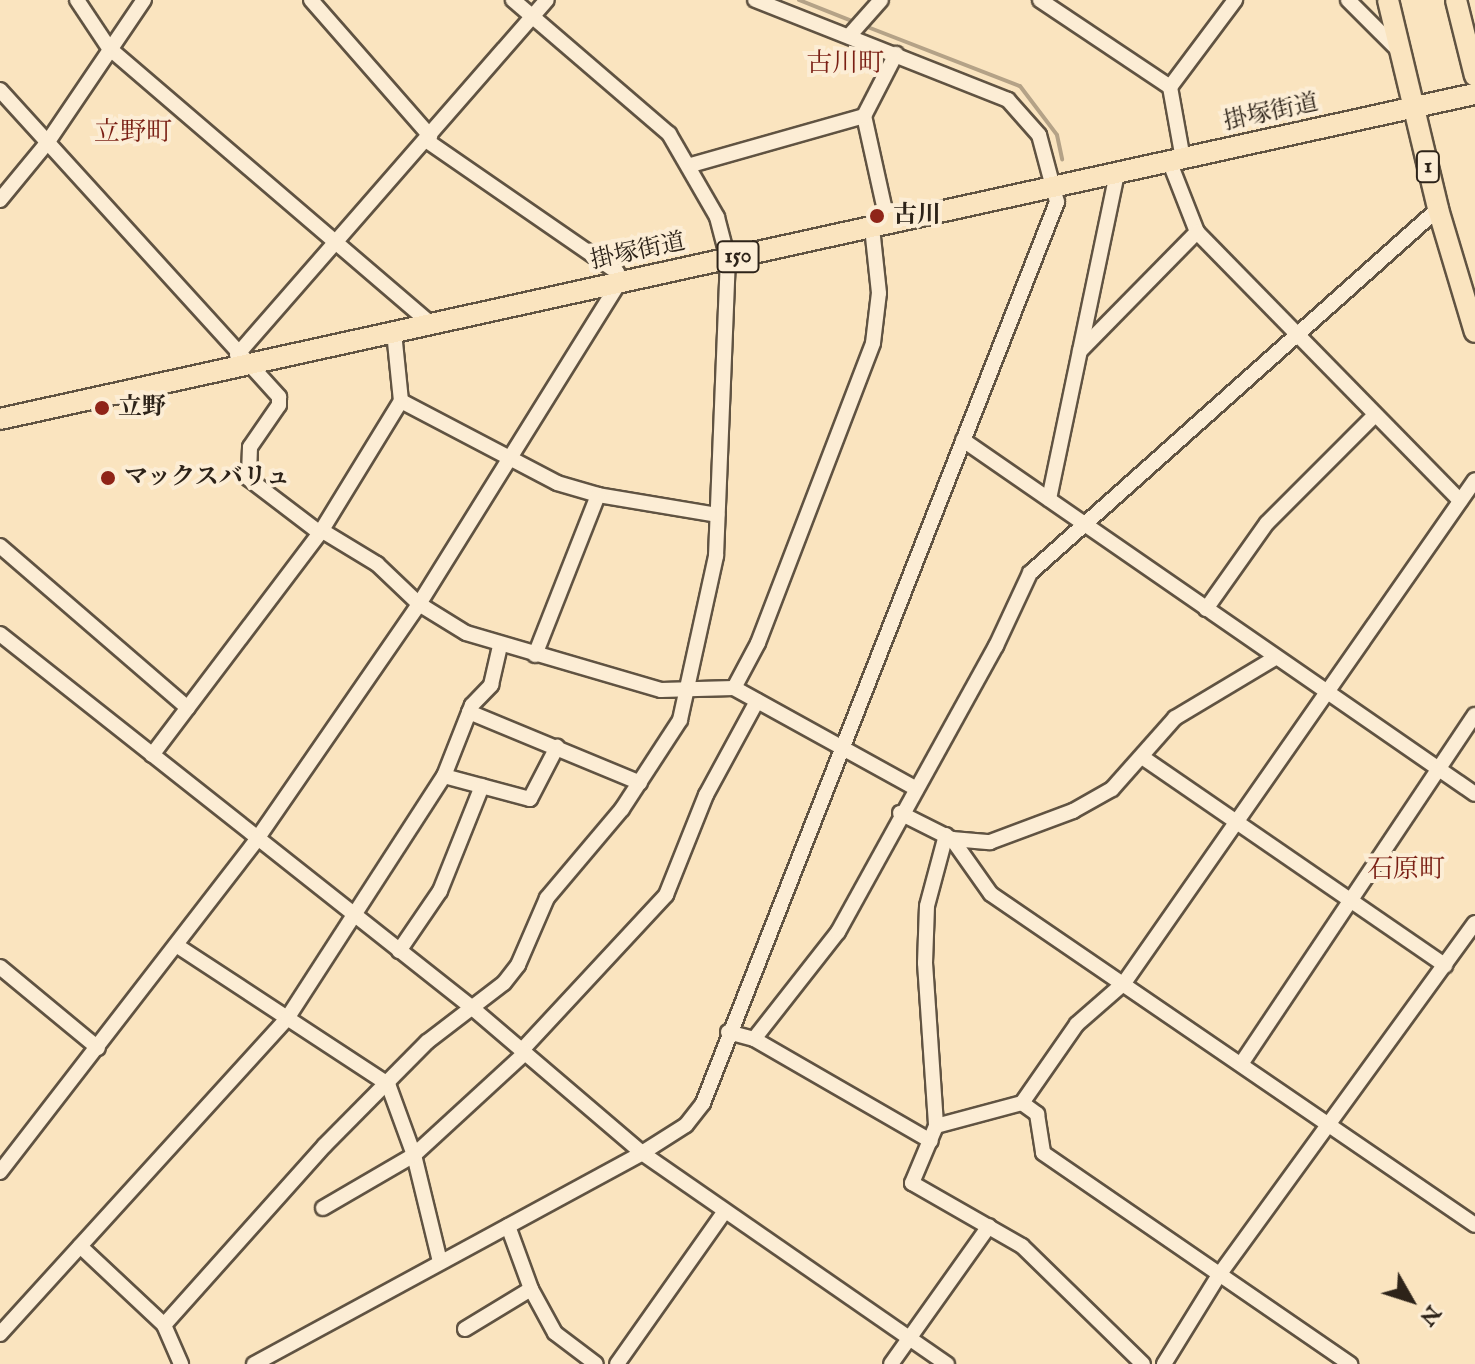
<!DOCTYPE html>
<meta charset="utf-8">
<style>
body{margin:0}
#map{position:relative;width:1475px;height:1364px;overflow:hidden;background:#fae4bf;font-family:"IM FELL English","Noto Serif JP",serif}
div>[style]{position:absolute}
.stream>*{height:4px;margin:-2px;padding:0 2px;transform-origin:2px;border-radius:2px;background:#b4a287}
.roads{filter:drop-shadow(2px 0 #605342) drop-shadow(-2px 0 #605342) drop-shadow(0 2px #605342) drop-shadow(0 -2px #605342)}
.minor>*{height:14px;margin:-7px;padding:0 7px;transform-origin:7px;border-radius:7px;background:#fcedd5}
.highway>*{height:20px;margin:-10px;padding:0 10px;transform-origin:10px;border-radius:10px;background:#fae4bf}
.dots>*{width:22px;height:22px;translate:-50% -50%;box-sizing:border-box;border:4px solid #fcedd5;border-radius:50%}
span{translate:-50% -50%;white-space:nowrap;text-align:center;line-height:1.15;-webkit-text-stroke:8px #fcedd5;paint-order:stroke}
.shield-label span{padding:2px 6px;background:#fcedd5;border:2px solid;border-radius:6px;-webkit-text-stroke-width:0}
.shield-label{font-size:22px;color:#2d2319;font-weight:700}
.street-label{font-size:24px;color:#2d2319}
.poi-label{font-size:24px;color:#2d2319;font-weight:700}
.left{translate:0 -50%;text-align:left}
.neighbourhood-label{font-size:26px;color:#7a1f14}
.north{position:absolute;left:1371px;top:1260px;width:80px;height:80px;-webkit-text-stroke:6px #fcedd5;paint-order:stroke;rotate:129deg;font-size:22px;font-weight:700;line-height:32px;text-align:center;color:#2d2319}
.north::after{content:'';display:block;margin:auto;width:28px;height:36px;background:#2d2319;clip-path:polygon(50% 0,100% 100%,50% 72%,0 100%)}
</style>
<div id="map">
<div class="stream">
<div style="left:799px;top:0;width:62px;rotate:21.6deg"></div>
<div style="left:865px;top:26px;width:166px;rotate:21.2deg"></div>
<div style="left:1020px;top:86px;width:61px;rotate:52.9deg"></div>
<div style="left:1057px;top:135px;width:25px;rotate:78deg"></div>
</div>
<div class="roads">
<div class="minor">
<div style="left:77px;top:0;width:58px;rotate:56.3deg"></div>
<div style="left:109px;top:48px;width:424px;rotate:40.6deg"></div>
<div style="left:311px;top:0;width:181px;rotate:48.8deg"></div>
<div style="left:1040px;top:0;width:156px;rotate:33.8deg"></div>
<div style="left:1170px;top:87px;width:73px;rotate:79.8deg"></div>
<div style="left:1348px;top:0;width:71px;rotate:45deg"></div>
<div style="left:849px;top:36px;width:48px;rotate:-48.4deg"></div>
<div style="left:1170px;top:87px;width:109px;rotate:-53.2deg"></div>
<div style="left:0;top:90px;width:415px;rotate:47.7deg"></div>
<div style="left:279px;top:397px;width:8px;rotate:90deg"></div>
<div style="left:279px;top:405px;width:51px;rotate:124.6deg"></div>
<div style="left:250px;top:447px;width:32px;rotate:92deg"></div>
<div style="left:249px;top:479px;width:89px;rotate:37.3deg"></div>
<div style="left:1170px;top:163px;width:74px;rotate:68.6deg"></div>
<div style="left:1197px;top:232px;width:376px;rotate:45.6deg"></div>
<div style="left:691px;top:165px;width:180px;rotate:-15.8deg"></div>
<div style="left:0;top:200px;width:74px;rotate:-50.5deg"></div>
<div style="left:47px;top:143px;width:173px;rotate:-55.9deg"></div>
<div style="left:888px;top:224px;width:111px;rotate:-102.5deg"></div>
<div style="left:864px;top:116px;width:70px;rotate:-62.7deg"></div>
<div style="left:1080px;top:351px;width:167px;rotate:-45.5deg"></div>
<div style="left:237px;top:355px;width:471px;rotate:-48.9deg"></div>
<div style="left:401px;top:401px;width:176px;rotate:27.7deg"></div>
<div style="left:557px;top:483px;width:43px;rotate:16.3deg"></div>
<div style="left:598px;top:495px;width:121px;rotate:9.5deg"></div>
<div style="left:963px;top:440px;width:622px;rotate:34.66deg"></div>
<div style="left:1049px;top:499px;width:333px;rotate:-78.2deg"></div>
<div style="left:321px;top:530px;width:66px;rotate:31.3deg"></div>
<div style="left:377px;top:564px;width:58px;rotate:43.6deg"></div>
<div style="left:419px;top:604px;width:55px;rotate:31.7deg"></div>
<div style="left:466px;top:633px;width:203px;rotate:16.3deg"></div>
<div style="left:661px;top:690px;width:73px;rotate:-1.6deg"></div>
<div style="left:734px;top:688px;width:207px;rotate:28.9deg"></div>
<div style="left:0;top:546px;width:248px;rotate:40.8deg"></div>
<div style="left:1206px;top:609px;width:105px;rotate:-54.7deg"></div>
<div style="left:1267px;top:523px;width:153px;rotate:-45deg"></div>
<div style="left:0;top:634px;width:599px;rotate:38.36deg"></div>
<div style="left:470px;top:1006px;width:226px;rotate:40.5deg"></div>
<div style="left:642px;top:1153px;width:371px;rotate:34.7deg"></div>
<div style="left:535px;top:655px;width:172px;rotate:-68.5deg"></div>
<div style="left:734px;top:688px;width:51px;rotate:-61.9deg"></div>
<div style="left:758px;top:643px;width:321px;rotate:-69deg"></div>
<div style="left:873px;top:343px;width:50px;rotate:-83.2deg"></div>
<div style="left:879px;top:293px;width:66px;rotate:-96.1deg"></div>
<div style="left:469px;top:712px;width:185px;rotate:22.5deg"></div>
<div style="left:152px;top:755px;width:278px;rotate:-52.9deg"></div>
<div style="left:320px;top:533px;width:155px;rotate:-58.5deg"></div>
<div style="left:401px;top:401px;width:69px;rotate:-95.8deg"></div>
<div style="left:1142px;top:757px;width:368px;rotate:34.5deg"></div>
<div style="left:444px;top:776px;width:89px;rotate:15deg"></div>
<div style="left:530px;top:799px;width:59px;rotate:-62.6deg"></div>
<div style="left:900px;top:813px;width:58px;rotate:26.6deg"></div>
<div style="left:952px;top:839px;width:67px;rotate:54.7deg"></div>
<div style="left:991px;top:894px;width:586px;rotate:34.37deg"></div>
<div style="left:946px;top:835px;width:73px;rotate:105deg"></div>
<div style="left:927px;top:906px;width:57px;rotate:92deg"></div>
<div style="left:925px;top:963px;width:163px;rotate:86.1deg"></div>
<div style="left:936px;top:1126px;width:62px;rotate:112.8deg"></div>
<div style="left:912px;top:1183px;width:127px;rotate:29.8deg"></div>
<div style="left:1022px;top:1246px;width:169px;rotate:44.3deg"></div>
<div style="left:952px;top:839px;width:38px;rotate:5deg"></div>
<div style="left:990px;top:842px;width:89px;rotate:-20.5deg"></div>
<div style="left:1073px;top:811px;width:45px;rotate:-29.4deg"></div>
<div style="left:1112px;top:789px;width:95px;rotate:-48.4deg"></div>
<div style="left:1175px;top:718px;width:117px;rotate:-31deg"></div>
<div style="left:176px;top:945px;width:254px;rotate:33.3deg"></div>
<div style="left:388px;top:1084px;width:76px;rotate:69.9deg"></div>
<div style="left:414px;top:1155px;width:110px;rotate:76.3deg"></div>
<div style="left:399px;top:951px;width:73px;rotate:-55.7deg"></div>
<div style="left:440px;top:891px;width:113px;rotate:-68.2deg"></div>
<div style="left:0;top:967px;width:127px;rotate:39.6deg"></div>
<div style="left:728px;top:1032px;width:27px;rotate:15deg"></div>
<div style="left:754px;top:1039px;width:204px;rotate:30deg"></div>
<div style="left:754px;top:1039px;width:136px;rotate:-51.9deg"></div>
<div style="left:838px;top:932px;width:327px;rotate:-61.1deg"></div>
<div style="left:996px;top:646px;width:81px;rotate:-65deg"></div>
<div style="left:1030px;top:573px;width:547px;rotate:-41.74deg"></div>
<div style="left:522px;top:1050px;width:212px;rotate:-47.1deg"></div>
<div style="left:666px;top:895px;width:108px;rotate:-68.2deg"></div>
<div style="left:706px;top:795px;width:107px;rotate:-61.5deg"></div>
<div style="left:1241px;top:1064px;width:420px;rotate:-56.2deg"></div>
<div style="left:1022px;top:1103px;width:19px;rotate:36deg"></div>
<div style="left:1037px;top:1114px;width:39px;rotate:81deg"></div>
<div style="left:1043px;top:1153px;width:373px;rotate:34.5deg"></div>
<div style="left:936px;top:1126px;width:89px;rotate:-15deg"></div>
<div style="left:1022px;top:1103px;width:96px;rotate:-55.2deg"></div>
<div style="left:1077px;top:1024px;width:62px;rotate:-41.1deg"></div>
<div style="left:1124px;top:983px;width:613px;rotate:-55.09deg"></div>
<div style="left:0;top:1172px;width:421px;rotate:-52.3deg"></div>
<div style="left:257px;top:839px;width:285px;rotate:-55.4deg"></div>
<div style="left:419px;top:604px;width:377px;rotate:-58.1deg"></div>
<div style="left:618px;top:284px;width:12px;rotate:-95deg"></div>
<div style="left:617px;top:272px;width:231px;rotate:-145.4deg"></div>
<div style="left:323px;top:1208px;width:105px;rotate:-30.2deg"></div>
<div style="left:414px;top:1155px;width:151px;rotate:-42.6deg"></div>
<div style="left:508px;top:1226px;width:67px;rotate:69.9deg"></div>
<div style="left:531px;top:1289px;width:50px;rotate:61.4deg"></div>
<div style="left:555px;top:1333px;width:51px;rotate:37.1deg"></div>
<div style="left:80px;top:1246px;width:115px;rotate:43.2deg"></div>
<div style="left:164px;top:1325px;width:43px;rotate:66.4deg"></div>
<div style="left:164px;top:1325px;width:241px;rotate:-48.2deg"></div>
<div style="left:325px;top:1145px;width:145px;rotate:-45.3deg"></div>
<div style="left:427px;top:1042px;width:97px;rotate:-37.5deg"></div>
<div style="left:504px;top:983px;width:23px;rotate:-52deg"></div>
<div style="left:518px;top:965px;width:73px;rotate:-66.6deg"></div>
<div style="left:547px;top:898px;width:116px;rotate:-49.9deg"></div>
<div style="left:622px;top:809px;width:106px;rotate:-56.9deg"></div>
<div style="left:680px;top:720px;width:168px;rotate:-77.6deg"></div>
<div style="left:716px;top:556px;width:297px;rotate:-87.7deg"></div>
<div style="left:728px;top:259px;width:43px;rotate:-104.7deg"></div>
<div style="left:717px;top:217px;width:96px;rotate:-120deg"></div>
<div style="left:669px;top:134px;width:206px;rotate:-139.3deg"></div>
<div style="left:465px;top:1329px;width:77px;rotate:-31.2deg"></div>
<div style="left:0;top:1334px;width:428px;rotate:-47.7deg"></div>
<div style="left:288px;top:1017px;width:287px;rotate:-57.1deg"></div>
<div style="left:444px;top:776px;width:76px;rotate:-68.5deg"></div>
<div style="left:472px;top:705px;width:28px;rotate:-46deg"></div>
<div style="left:491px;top:685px;width:40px;rotate:-77deg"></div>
<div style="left:254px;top:1364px;width:442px;rotate:-28.5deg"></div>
<div style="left:642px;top:1153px;width:52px;rotate:-32.5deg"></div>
<div style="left:686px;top:1125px;width:28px;rotate:-52deg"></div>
<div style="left:703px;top:1103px;width:968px;rotate:-68.55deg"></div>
<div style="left:1057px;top:202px;width:69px;rotate:-105deg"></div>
<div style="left:1039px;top:135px;width:47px;rotate:-131.5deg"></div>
<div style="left:1008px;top:100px;width:272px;rotate:-158.4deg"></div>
<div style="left:617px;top:1364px;width:187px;rotate:-54.8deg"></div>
<div style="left:891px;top:1364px;width:169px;rotate:-54.6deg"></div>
<div style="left:1164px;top:1364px;width:105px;rotate:-58.3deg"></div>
<div style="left:1219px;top:1275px;width:435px;rotate:-54deg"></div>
</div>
<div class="highway">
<div style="left:1388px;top:0;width:215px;rotate:76.5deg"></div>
<div style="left:1438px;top:209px;width:128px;rotate:73.3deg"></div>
<div style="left:1456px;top:0;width:78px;rotate:76deg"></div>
<div style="left:0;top:419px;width:1510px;rotate:-12.43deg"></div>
</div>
</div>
<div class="dots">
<div style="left:877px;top:216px;background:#8f2418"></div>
<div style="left:102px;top:408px;background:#8f2418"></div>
<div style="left:108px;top:478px;background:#8f2418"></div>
</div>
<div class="shield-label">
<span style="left:1428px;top:167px">1</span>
<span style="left:738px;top:257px">150</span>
</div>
<div class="street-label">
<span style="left:1271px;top:113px;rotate:-12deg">掛塚街道</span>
<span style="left:638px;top:252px;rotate:-12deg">掛塚街道</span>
</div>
<div class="poi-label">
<span class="left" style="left:893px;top:216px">古川</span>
<span class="left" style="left:118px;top:408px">立野</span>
<span class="left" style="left:124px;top:478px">マックスバリュ</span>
</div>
<div class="neighbourhood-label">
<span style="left:845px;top:64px">古川町</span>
<span style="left:133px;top:133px">立野町</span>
<span style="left:1406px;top:870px">石原町</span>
</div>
<div class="north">N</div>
</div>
